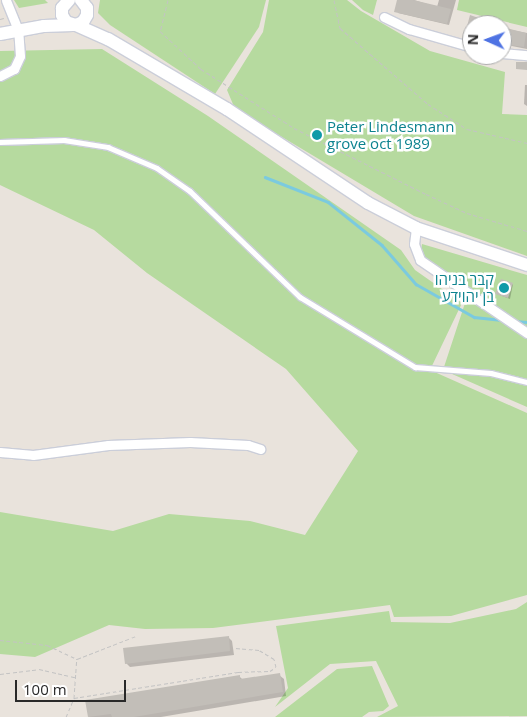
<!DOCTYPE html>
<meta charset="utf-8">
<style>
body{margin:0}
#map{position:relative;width:527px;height:717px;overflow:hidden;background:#e9e3dc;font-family:"Open Sans",Heebo,sans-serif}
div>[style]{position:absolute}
.green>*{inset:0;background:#b6da9f}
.shadow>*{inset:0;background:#0003}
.stream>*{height:2.5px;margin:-1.25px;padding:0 1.25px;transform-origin:1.25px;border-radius:1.25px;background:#7bcadf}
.building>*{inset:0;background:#c2beb8}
.path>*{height:1px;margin-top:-0.5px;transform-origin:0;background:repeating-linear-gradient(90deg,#c3c3c3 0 4px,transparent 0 6.5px)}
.roads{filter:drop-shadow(1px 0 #cbced9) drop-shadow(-1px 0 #cbced9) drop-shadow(0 1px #cbced9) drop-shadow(0 -1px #cbced9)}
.service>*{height:4.5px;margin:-2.25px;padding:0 2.25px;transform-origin:2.25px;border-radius:2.25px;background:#fff}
.minor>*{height:9px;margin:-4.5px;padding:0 4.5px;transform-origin:4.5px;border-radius:4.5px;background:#fff}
.secondary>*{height:12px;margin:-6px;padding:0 6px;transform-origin:6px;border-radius:6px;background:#fff}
.dots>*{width:14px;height:14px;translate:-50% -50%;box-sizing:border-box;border:2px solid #fff;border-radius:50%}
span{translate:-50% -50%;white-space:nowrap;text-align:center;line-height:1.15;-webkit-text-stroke:5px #fff;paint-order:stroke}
.culture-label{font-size:15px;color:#0d838f}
.left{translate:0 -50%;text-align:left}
.right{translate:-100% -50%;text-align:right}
.north{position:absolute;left:462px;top:15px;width:50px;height:50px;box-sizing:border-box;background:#fff;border:1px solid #a9a9a9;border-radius:50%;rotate:272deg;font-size:14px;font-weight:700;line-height:20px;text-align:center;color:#292929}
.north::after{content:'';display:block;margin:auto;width:18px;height:22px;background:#4f73e3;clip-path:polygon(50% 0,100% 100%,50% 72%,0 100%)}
.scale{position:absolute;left:15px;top:680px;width:111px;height:22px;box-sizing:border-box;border:2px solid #292929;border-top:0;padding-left:6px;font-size:15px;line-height:18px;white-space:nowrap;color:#292929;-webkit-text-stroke:4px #fff;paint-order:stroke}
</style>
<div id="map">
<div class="green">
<div style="clip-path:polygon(14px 0,45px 0,48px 3px,19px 8px)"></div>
<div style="clip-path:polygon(100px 0,266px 0,259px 27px,215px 94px,110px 25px,98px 13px)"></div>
<div style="clip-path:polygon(269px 0,347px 0,361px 11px,430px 51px,505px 72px,502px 114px,527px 115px,527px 256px,414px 216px,235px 109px,227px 90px,263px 32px)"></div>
<div style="clip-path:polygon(352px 0,377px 0,373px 15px,363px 10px)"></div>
<div style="clip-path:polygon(459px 0,527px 0,527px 27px,457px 10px)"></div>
<div style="clip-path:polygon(102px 49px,208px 116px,401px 250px,415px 270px,462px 303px,430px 370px,527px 413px,527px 595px,451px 616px,394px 617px,390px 605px,213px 628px,145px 629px,109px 625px,35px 657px,0 654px,0 512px,113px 531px,169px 514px,250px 521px,305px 535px,358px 451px,286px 369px,147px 273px,94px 230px,0 185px,0 51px)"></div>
<div style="clip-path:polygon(422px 244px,527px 275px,527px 407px,443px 370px,466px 300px,419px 264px)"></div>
<div style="clip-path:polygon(527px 602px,527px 716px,377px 717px,398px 706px,376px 661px,330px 664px,275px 707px,288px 688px,276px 626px,389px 611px,391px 622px,450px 623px,516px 609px)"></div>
<div style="clip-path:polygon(372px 666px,389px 706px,383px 711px,369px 712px,362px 717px,275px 717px,337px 669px)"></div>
</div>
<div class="shadow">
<div style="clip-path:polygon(398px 0,414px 0,437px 7px,439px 0,456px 0,449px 25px,398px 13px)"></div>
<div style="clip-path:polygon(502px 28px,527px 33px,527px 49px,502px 44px)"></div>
<div style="clip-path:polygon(525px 85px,527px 85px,527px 106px,524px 104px)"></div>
<div style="clip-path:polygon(513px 284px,510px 299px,497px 294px)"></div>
<div style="clip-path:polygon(228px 637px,232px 641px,234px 655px,130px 667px,126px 663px)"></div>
<div style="clip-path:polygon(279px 675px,284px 679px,286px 696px,161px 717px,89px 717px,87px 701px,239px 676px,243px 680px)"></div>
</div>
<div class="stream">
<div style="left:265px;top:177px;width:68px;rotate:21.6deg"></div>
<div style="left:328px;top:202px;width:69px;rotate:38.5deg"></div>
<div style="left:382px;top:245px;width:52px;rotate:48.9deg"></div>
<div style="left:416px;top:284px;width:67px;rotate:29.6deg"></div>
<div style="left:474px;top:317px;width:28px;rotate:6deg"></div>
<div style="left:515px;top:321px;width:12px;rotate:5deg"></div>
</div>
<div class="building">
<div style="clip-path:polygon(397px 0,413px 0,451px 9px,447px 24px,394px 12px)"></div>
<div style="clip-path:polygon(470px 15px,493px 23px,493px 25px,472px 25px,472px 36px,465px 34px)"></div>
<div style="clip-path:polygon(502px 27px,526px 33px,524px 47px,502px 44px)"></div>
<div style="clip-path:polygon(516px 62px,527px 62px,527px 70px,516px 69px)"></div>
<div style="clip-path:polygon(501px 279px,513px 283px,508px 298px,495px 294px)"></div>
<div style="clip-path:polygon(229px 636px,230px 651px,125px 664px,123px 648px)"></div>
<div style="clip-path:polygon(280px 673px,283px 692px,134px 717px,112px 717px,111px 714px,88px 717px,85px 700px,240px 675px,240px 679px)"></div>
</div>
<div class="path">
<div style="left:168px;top:0;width:32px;rotate:104deg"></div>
<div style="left:160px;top:31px;width:56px;rotate:42.8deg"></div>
<div style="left:201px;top:69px;width:110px;rotate:32.4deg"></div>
<div style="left:294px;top:128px;width:148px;rotate:26.6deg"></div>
<div style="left:426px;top:194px;width:45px;rotate:24.9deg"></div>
<div style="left:467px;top:213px;width:63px;rotate:16.7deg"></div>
<div style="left:334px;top:0;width:29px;rotate:78deg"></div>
<div style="left:340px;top:28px;width:116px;rotate:40.8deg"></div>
<div style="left:428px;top:104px;width:46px;rotate:32.7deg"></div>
<div style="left:467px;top:129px;width:62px;rotate:13.1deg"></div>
<div style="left:0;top:19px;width:4px;rotate:-14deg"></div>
<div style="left:0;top:640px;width:47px;rotate:6.1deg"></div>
<div style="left:47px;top:645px;width:33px;rotate:25deg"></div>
<div style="left:77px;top:659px;width:63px;rotate:-21.3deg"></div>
<div style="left:0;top:674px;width:39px;rotate:-7deg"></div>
<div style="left:39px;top:669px;width:39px;rotate:13deg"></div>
<div style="left:74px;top:698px;width:166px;rotate:-9deg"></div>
<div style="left:238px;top:672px;width:32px;rotate:-2deg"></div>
<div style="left:270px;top:671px;width:7px;rotate:-34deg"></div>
<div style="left:276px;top:667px;width:8px;rotate:-104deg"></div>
<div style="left:274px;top:659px;width:17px;rotate:-149deg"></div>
<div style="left:259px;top:650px;width:24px;rotate:-175deg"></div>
<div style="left:66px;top:717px;width:21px;rotate:-67deg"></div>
<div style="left:74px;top:698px;width:39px;rotate:-86deg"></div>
</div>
<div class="roads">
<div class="service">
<div style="left:0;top:142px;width:64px;rotate:-1.8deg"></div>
<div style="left:64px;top:140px;width:45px;rotate:9deg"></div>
<div style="left:108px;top:147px;width:53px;rotate:23.2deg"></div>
<div style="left:157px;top:168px;width:40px;rotate:34.9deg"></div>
<div style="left:190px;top:191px;width:153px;rotate:43.9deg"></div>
<div style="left:300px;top:297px;width:135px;rotate:31.3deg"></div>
<div style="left:415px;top:367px;width:76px;rotate:4.5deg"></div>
<div style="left:491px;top:373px;width:37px;rotate:14deg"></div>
</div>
<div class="minor">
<div style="left:384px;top:17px;width:28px;rotate:26deg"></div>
<div style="left:409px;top:29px;width:66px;rotate:15.9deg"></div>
<div style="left:502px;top:53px;width:25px;rotate:5deg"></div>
<div style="left:0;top:76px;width:16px;rotate:-27deg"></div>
<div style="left:14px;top:69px;width:14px;rotate:-65deg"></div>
<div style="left:20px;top:56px;width:26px;rotate:-94deg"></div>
<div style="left:18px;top:30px;width:32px;rotate:-112deg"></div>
<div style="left:416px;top:228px;width:16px;rotate:97deg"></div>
<div style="left:414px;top:244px;width:17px;rotate:69deg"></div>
<div style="left:420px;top:260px;width:130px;rotate:34.3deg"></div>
<div style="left:0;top:452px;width:33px;rotate:5deg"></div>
<div style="left:33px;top:455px;width:76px;rotate:-7.6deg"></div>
<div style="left:108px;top:445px;width:82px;rotate:-2.1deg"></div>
<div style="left:190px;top:442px;width:58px;rotate:3deg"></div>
<div style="left:248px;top:445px;width:13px;rotate:18deg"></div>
</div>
<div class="secondary">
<div style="left:69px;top:0;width:11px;rotate:131deg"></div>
<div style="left:62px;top:8px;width:7px;rotate:90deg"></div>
<div style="left:62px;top:15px;width:8px;rotate:60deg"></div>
<div style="left:66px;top:22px;width:10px;rotate:17deg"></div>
<div style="left:76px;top:25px;width:8px;rotate:-23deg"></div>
<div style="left:83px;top:22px;width:8px;rotate:-60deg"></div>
<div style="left:87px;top:15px;width:7px;rotate:-90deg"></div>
<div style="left:87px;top:8px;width:10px;rotate:-127deg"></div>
<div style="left:76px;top:25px;width:35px;rotate:24deg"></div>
<div style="left:108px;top:39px;width:138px;rotate:30.5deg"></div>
<div style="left:227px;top:109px;width:169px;rotate:33.7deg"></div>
<div style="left:368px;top:203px;width:54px;rotate:27.5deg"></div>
<div style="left:416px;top:228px;width:117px;rotate:18.4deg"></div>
<div style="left:0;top:34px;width:45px;rotate:-10.3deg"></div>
<div style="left:44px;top:26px;width:29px;rotate:-2deg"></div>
</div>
</div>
<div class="dots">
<div style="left:317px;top:135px;background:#0f9aa8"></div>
<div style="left:504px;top:288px;background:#0f9aa8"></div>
</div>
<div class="culture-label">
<span class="left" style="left:327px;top:135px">Peter Lindesmann<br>grove oct 1989</span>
<span class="right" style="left:494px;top:288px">קבר בניהו<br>בן יהוידע</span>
</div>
<div class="north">N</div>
<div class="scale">100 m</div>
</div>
